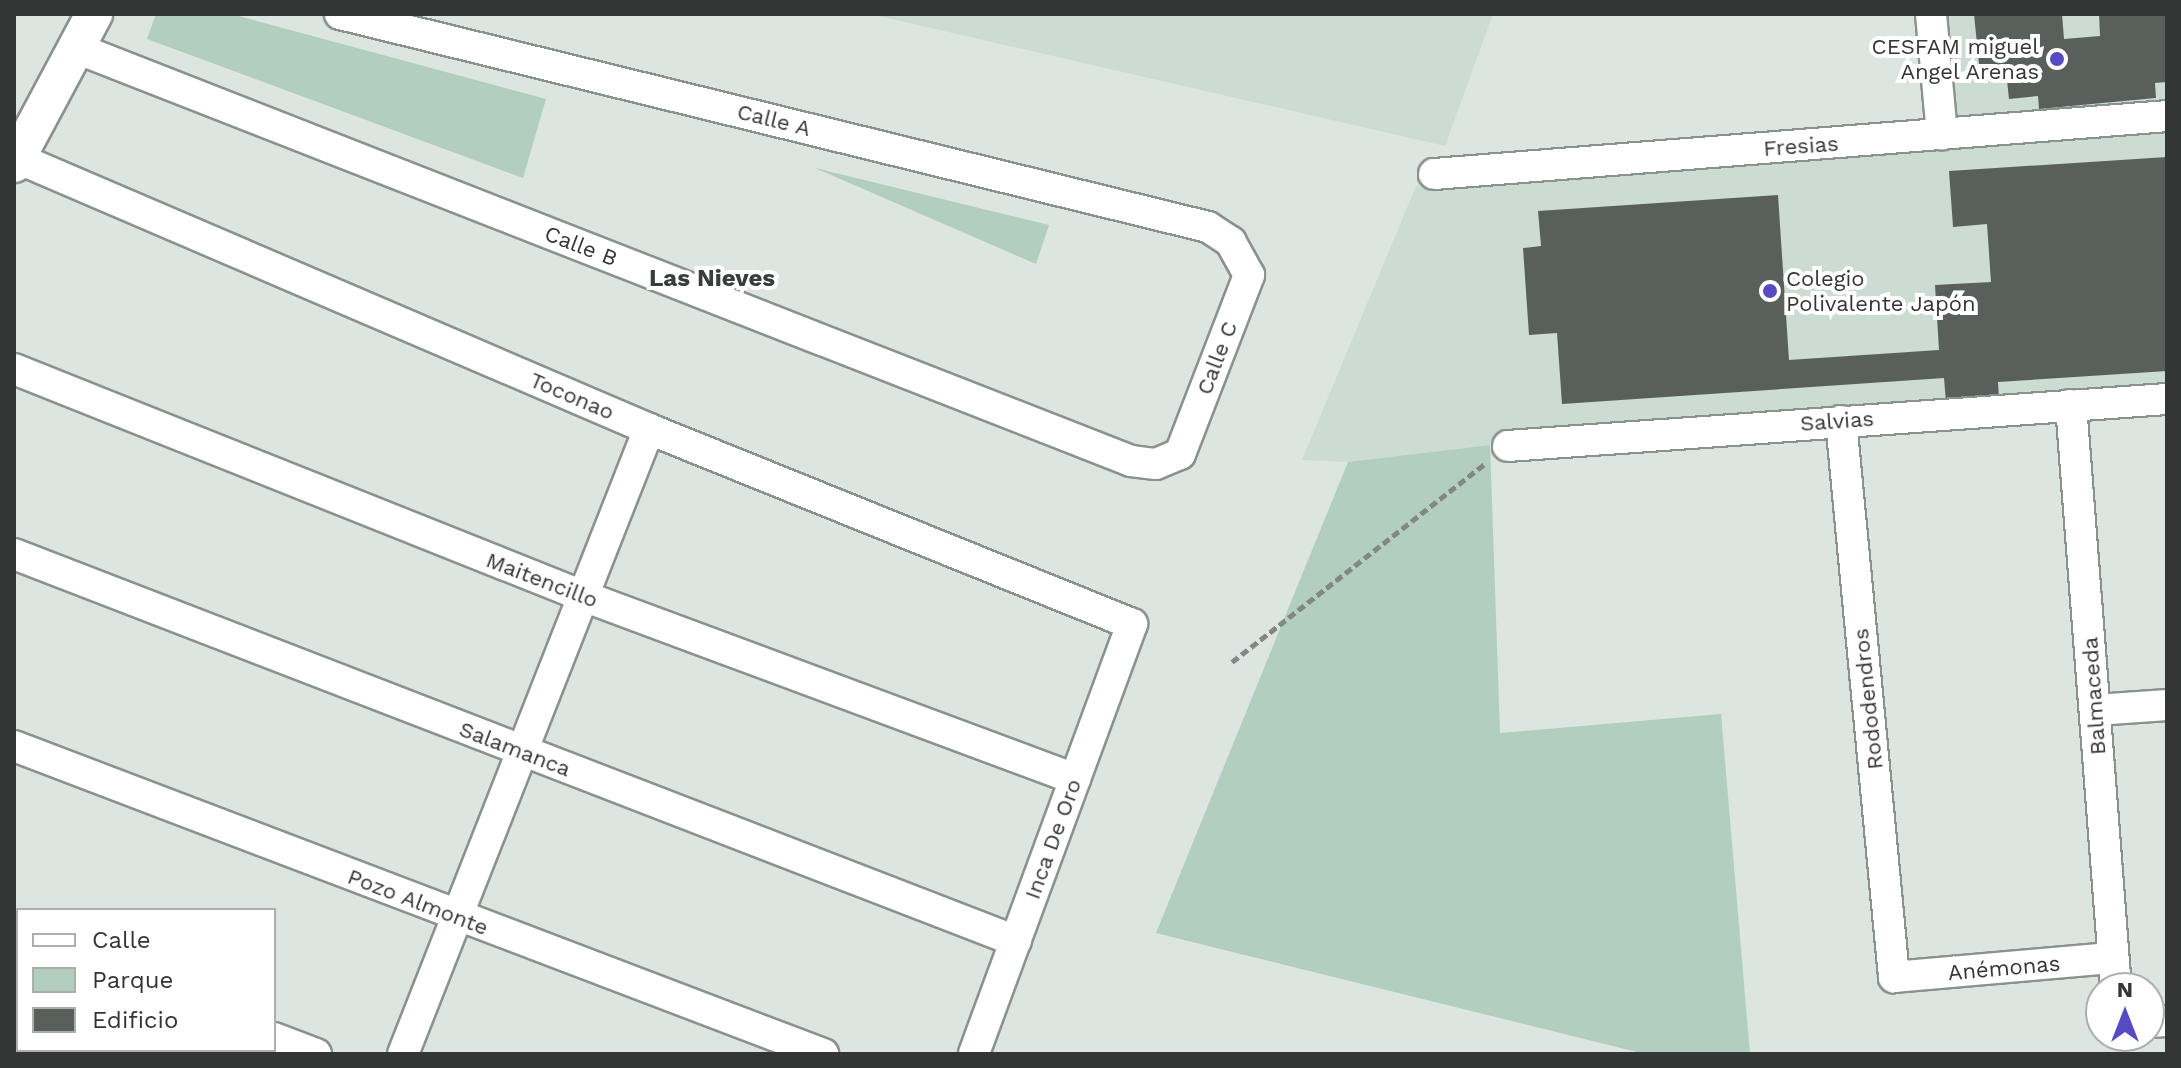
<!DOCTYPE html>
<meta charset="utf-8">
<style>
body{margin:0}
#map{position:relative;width:2181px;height:1068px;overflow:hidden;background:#dce5e0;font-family:"Work Sans",sans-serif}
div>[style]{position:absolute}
.built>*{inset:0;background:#ccdcd3}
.green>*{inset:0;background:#b2cebe}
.building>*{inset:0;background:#59605c}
.path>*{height:5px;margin-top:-2.5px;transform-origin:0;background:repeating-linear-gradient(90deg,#828885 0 8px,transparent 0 12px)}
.roads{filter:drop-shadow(2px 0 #8a928d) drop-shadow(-2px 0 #8a928d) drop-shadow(0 2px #8a928d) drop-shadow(0 -2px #8a928d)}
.minor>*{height:30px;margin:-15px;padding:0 15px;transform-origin:15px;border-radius:15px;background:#fff}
.tertiary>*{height:36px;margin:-18px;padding:0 18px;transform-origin:18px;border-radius:18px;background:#fff}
.dots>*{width:22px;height:22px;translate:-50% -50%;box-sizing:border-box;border:4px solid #fff;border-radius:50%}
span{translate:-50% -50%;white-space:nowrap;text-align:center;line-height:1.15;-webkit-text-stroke:8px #fff;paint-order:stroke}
.poi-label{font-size:22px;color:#333634}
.right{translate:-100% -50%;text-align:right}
.left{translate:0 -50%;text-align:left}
.street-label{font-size:22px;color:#333634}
.neighbourhood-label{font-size:24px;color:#383f3b;font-weight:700}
.frame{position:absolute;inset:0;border:16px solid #333634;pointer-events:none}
.legend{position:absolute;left:16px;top:908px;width:260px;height:144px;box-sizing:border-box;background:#fff;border:2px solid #adafae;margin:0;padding:10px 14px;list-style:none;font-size:24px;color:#333634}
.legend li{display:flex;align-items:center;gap:16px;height:40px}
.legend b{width:40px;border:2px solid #adafae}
.north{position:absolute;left:2085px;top:972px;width:80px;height:80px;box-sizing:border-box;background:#fff;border:2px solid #adafae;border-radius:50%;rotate:0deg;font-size:22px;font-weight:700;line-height:32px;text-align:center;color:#333634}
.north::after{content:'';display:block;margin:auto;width:28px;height:36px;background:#564bc2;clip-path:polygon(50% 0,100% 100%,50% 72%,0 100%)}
</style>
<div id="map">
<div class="built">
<div style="clip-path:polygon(870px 14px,1493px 14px,1445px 146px)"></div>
<div style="clip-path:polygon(1943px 14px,2167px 14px,2167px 104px,1951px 121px)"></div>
<div style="clip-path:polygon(2167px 128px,2167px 396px,1490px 445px,1348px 462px,1302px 460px,1416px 186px)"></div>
</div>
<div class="green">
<div style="clip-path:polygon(156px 14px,231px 14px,546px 99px,523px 178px,147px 39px)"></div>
<div style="clip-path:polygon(815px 168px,1049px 225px,1036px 264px)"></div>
<div style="clip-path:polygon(1490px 445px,1500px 733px,1721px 714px,1750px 1054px,1645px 1054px,1156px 933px,1348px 462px)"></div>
</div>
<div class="building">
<div style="clip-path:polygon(1974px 14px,2062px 14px,2064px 39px,2100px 36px,2099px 14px,2167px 14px,2167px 82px,2155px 83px,2156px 98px,2039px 109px,2038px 96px,2009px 99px,2006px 71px,1980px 74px)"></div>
<div style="clip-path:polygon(2167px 157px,2167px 371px,1998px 382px,1999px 399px,1946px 402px,1944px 378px,1562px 404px,1557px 333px,1529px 335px,1523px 248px,1541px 246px,1538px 211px,1778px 195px,1789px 360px,1939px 350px,1935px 285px,1991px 282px,1987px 224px,1953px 227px,1949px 171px)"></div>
</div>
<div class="path">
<div style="left:1232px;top:662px;width:323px;rotate:-38.1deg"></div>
</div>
<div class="roads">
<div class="minor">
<div style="left:1931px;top:14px;width:121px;rotate:84.8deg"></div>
<div style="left:76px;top:48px;width:1133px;rotate:21.38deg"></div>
<div style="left:1131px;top:461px;width:25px;rotate:7deg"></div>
<div style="left:1156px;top:464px;width:26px;rotate:-23deg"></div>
<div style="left:1180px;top:454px;width:192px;rotate:-68.9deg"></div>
<div style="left:1249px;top:275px;width:38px;rotate:-119deg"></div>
<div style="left:1231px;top:242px;width:27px;rotate:-147deg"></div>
<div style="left:1208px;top:227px;width:894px;rotate:-166.21deg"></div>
<div style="left:17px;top:158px;width:688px;rotate:23.21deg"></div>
<div style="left:649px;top:429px;width:521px;rotate:21.99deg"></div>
<div style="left:1132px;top:624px;width:458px;rotate:110.2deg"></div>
<div style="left:1434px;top:174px;width:735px;rotate:-4.52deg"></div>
<div style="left:14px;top:369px;width:613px;rotate:21.75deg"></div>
<div style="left:583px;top:596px;width:525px;rotate:20.4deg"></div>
<div style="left:2071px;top:405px;width:585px;rotate:85.59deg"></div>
<div style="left:1841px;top:421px;width:559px;rotate:84.55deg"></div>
<div style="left:1894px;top:977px;width:220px;rotate:-5deg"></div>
<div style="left:1508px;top:446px;width:661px;rotate:-4.08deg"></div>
<div style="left:14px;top:554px;width:1074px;rotate:21.12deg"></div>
<div style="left:2096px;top:710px;width:71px;rotate:-4deg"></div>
<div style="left:14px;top:746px;width:866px;rotate:20.84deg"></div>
<div style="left:14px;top:937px;width:4px;rotate:14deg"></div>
<div style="left:2149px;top:1022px;width:18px;rotate:-3deg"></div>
<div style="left:274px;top:1038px;width:45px;rotate:20.9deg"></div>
<div style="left:403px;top:1054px;width:672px;rotate:-68.52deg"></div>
</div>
<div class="tertiary">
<div style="left:14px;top:164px;width:170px;rotate:-61.9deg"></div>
</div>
</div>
<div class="dots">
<div style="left:2057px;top:59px;background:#564bc2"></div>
<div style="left:1770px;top:291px;background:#564bc2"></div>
</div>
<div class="poi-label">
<span class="right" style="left:2039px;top:59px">CESFAM miguel<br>Angel Arenas</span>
<span class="left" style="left:1786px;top:291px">Colegio<br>Polivalente Japón</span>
</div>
<div class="street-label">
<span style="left:774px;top:120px;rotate:14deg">Calle A</span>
<span style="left:1801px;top:146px;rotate:-4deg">Fresias</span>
<span style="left:581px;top:246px;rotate:21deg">Calle B</span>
<span style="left:1217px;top:358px;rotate:-69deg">Calle C</span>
<span style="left:572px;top:396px;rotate:23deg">Toconao</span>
<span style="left:1837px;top:421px;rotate:-4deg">Salvias</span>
<span style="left:542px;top:580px;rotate:21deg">Maitencillo</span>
<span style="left:2094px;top:696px;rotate:-94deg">Balmaceda</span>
<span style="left:1868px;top:699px;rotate:-96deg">Rododendros</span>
<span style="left:515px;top:749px;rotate:21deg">Salamanca</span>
<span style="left:1053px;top:839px;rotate:-70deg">Inca De Oro</span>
<span style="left:418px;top:902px;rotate:21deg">Pozo Almonte</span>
<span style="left:2004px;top:968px;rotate:-5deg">Anémonas</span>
</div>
<div class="neighbourhood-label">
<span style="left:712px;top:279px">Las Nieves</span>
</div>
<div class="frame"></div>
<ul class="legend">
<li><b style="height:10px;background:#fff"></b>Calle</li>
<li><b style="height:22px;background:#b2cebe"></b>Parque</li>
<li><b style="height:22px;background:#59605c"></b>Edificio</li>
</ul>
<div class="north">N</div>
</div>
